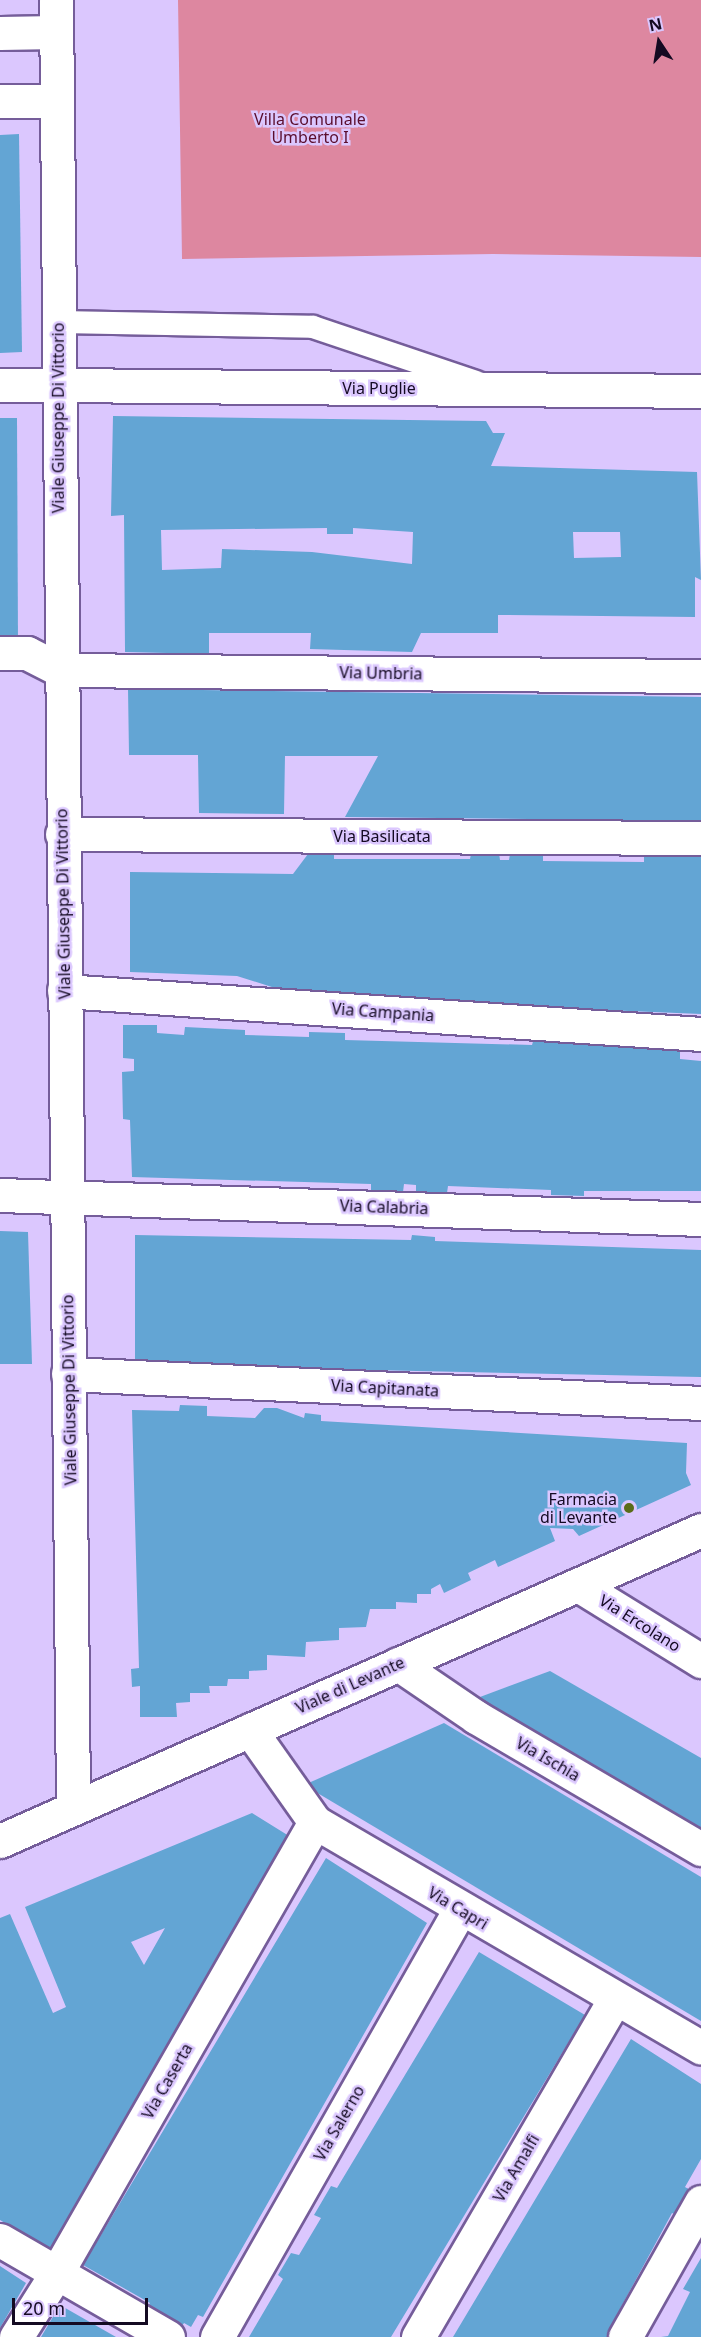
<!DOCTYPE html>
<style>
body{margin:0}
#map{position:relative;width:701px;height:2337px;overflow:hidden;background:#dbc7fe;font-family:"Noto Sans",sans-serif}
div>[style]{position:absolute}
.green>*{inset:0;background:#dd87a0}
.building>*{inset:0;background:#63a5d4}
.roads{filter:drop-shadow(2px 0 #755d9a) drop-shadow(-2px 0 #755d9a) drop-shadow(0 2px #755d9a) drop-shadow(0 -2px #755d9a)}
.service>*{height:22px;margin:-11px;padding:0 11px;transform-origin:11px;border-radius:11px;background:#fff}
.pedestrian>*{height:33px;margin:-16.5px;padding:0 16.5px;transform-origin:16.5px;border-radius:16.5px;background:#fff}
.minor>*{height:33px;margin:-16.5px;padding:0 16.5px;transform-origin:16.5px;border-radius:16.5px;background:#fff}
.tertiary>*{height:33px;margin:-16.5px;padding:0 16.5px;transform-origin:16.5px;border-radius:16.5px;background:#fff}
.secondary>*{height:33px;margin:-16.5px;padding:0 16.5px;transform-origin:16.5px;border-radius:16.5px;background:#fff}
.dots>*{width:16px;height:16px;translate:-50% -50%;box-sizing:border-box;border:3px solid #dbc7fe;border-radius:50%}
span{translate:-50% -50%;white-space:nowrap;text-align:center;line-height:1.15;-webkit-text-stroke:5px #dbc7fe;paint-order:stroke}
.park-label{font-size:16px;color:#5a0d2d}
.street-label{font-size:16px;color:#140a22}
.poi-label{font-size:16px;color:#140a22}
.right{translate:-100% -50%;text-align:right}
.north{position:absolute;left:629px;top:12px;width:60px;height:60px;-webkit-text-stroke:4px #dbc7fe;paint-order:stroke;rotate:348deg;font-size:16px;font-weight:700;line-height:24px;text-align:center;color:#140a22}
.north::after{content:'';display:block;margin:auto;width:21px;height:27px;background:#140a22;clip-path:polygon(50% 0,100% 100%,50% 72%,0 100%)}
.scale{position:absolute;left:12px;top:2298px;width:136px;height:27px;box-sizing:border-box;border:3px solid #140a22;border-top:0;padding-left:8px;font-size:18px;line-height:21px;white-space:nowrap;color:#140a22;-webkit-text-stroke:4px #dbc7fe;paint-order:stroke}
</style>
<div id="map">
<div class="green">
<div style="clip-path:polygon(178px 0,701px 0,701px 257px,493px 254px,182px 259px)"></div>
</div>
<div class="building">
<div style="clip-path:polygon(19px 134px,22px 352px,0 353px,0 135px)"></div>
<div style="clip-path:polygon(evenodd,113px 416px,486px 421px,493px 433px,505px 433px,491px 466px,697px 472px,701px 580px,695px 577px,695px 617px,498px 615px,498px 633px,421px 633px,412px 652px,310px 649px,311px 633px,209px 633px,209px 654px,125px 652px,124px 515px,111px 516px,113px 416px,327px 528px,327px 534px,353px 534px,353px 528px,413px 532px,412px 564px,312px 552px,222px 549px,221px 568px,162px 570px,161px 530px,327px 528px,113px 416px,573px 532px,620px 532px,621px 557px,574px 558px,573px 532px)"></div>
<div style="clip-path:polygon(0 418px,17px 418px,18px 644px,0 644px)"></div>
<div style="clip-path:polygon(128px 689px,701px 697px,701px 821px,345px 817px,378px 756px,285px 756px,284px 814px,199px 813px,198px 755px,129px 755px)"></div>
<div style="clip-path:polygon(311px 850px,334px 850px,334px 859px,470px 859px,471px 854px,499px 853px,500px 860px,509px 860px,510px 854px,543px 855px,543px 861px,644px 862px,644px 855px,701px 855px,701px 1014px,273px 996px,275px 988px,237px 976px,130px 972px,130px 872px,293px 874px)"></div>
<div style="clip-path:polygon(123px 1025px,157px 1025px,157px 1033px,184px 1035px,185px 1027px,245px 1030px,245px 1035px,309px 1037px,309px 1032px,345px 1033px,345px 1040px,532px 1045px,534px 1038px,680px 1041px,680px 1059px,701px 1061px,701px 1191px,584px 1191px,584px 1196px,551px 1195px,551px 1190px,448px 1186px,447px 1193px,416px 1192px,416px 1185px,404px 1184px,403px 1192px,371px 1190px,371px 1184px,132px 1177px,130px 1120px,123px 1119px,122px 1072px,134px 1071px,134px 1059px,123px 1058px)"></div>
<div style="clip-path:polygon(0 1231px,28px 1232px,32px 1364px,0 1364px)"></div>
<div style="clip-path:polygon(135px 1235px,411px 1240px,412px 1235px,435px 1237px,435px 1241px,701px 1250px,701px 1377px,135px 1365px)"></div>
<div style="clip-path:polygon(180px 1405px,207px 1406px,207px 1416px,255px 1418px,264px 1408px,277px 1408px,304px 1418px,305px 1413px,321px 1415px,321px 1421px,687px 1443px,686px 1473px,691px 1485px,579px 1536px,573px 1529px,550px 1528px,555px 1541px,498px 1567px,495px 1560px,468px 1573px,471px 1580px,444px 1593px,440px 1584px,431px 1589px,431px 1594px,417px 1594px,417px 1603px,396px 1602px,396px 1609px,370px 1609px,366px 1627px,339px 1628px,339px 1640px,306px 1642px,305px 1657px,267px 1655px,267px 1670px,249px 1671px,249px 1679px,228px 1679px,227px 1686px,209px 1686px,210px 1693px,190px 1693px,190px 1702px,176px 1703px,177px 1717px,140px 1717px,140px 1686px,132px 1687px,131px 1669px,139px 1668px,132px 1410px,179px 1411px)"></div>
<div style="clip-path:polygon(550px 1671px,701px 1758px,701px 1831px,480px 1706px,480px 1697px)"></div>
<div style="clip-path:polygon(444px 1723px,701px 1877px,701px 2021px,304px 1785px)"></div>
<div style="clip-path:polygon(evenodd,252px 1813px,289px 1836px,52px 2252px,0 2220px,0 1918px,10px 1914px,53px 2013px,66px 2007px,25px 1907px,252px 1813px,165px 1928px,144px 1965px,131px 1942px,165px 1928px)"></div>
<div style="clip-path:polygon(326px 1858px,427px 1923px,203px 2317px,198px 2315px,191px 2327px,184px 2323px,182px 2326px,146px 2309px,150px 2303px,83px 2265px)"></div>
<div style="clip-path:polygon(479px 1952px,585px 2015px,391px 2337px,249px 2337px,283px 2279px,278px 2275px,291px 2253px,299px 2255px,321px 2218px,314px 2215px,331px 2186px,337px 2188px)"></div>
<div style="clip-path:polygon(631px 2039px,701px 2084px,701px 2159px,685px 2187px,692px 2191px,678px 2216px,672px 2213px,620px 2309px,626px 2312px,612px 2337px,453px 2337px)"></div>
<div style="clip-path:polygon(701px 2258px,701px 2337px,661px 2337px,668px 2336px,690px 2292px,683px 2289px)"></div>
<div style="clip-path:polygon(0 2266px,26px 2283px,0 2328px)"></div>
<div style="clip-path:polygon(60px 2305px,116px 2337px,41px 2337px)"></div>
</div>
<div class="roads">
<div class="service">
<div style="left:58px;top:322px;width:255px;rotate:1.1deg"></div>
<div style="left:313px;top:327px;width:172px;rotate:18.6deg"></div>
</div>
<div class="pedestrian">
<div style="left:0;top:653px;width:27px"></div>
<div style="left:27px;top:653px;width:38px;rotate:27deg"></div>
</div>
<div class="minor">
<div style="left:0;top:385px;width:58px"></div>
<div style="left:61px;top:670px;width:640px;rotate:0.54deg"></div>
<div style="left:62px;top:834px;width:639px;rotate:0.36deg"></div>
<div style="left:64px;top:991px;width:638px;rotate:3.86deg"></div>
<div style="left:0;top:1195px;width:701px;rotate:1.96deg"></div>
<div style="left:68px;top:1374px;width:634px;rotate:2.62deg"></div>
<div style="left:578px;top:1585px;width:145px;rotate:31.7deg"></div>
<div style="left:398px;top:1664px;width:94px;rotate:34.2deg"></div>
<div style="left:476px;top:1717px;width:261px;rotate:30.4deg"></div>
<div style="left:250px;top:1730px;width:113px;rotate:54.8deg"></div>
<div style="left:315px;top:1822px;width:447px;rotate:30.3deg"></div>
<div style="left:0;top:2240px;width:194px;rotate:30deg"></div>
<div style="left:16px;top:2337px;width:75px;rotate:-57.6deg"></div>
<div style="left:56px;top:2274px;width:521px;rotate:-60.19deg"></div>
<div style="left:217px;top:2337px;width:491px;rotate:-60.4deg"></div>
<div style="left:418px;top:2337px;width:390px;rotate:-59.8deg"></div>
<div style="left:625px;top:2337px;width:155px;rotate:-60.6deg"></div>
</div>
<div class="tertiary">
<div style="left:56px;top:0;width:1808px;rotate:89.46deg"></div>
<div style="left:0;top:33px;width:56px;rotate:-1deg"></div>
<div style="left:0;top:101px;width:57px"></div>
<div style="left:58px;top:385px;width:643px;rotate:0.53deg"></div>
</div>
<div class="secondary">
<div style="left:0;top:1841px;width:767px;rotate:-23.92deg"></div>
</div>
</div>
<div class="dots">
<div style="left:629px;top:1508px;background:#5a6c18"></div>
</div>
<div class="park-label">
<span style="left:310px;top:128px">Villa Comunale<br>Umberto I</span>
</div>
<div class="street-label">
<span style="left:379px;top:388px">Via Puglie</span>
<span style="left:58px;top:418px;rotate:-90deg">Viale Giuseppe Di Vittorio</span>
<span style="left:381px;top:673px;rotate:1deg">Via Umbria</span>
<span style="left:382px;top:836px">Via Basilicata</span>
<span style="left:63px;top:904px;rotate:-91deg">Viale Giuseppe Di Vittorio</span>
<span style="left:383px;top:1012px;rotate:4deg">Via Campania</span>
<span style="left:384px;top:1207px;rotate:2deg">Via Calabria</span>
<span style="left:385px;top:1388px;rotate:3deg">Via Capitanata</span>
<span style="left:69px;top:1390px;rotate:-91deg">Viale Giuseppe Di Vittorio</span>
<span style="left:640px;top:1623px;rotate:32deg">Via Ercolano</span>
<span style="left:350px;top:1685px;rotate:-24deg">Viale di Levante</span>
<span style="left:548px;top:1759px;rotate:30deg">Via Ischia</span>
<span style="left:458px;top:1908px;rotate:31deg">Via Capri</span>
<span style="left:167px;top:2081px;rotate:-60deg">Via Caserta</span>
<span style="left:339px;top:2123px;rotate:-60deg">Via Salerno</span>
<span style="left:516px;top:2168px;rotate:-60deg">Via Amalfi</span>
</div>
<div class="poi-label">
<span class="right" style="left:617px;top:1508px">Farmacia<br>di Levante</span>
</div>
<div class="north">N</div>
<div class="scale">20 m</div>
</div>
